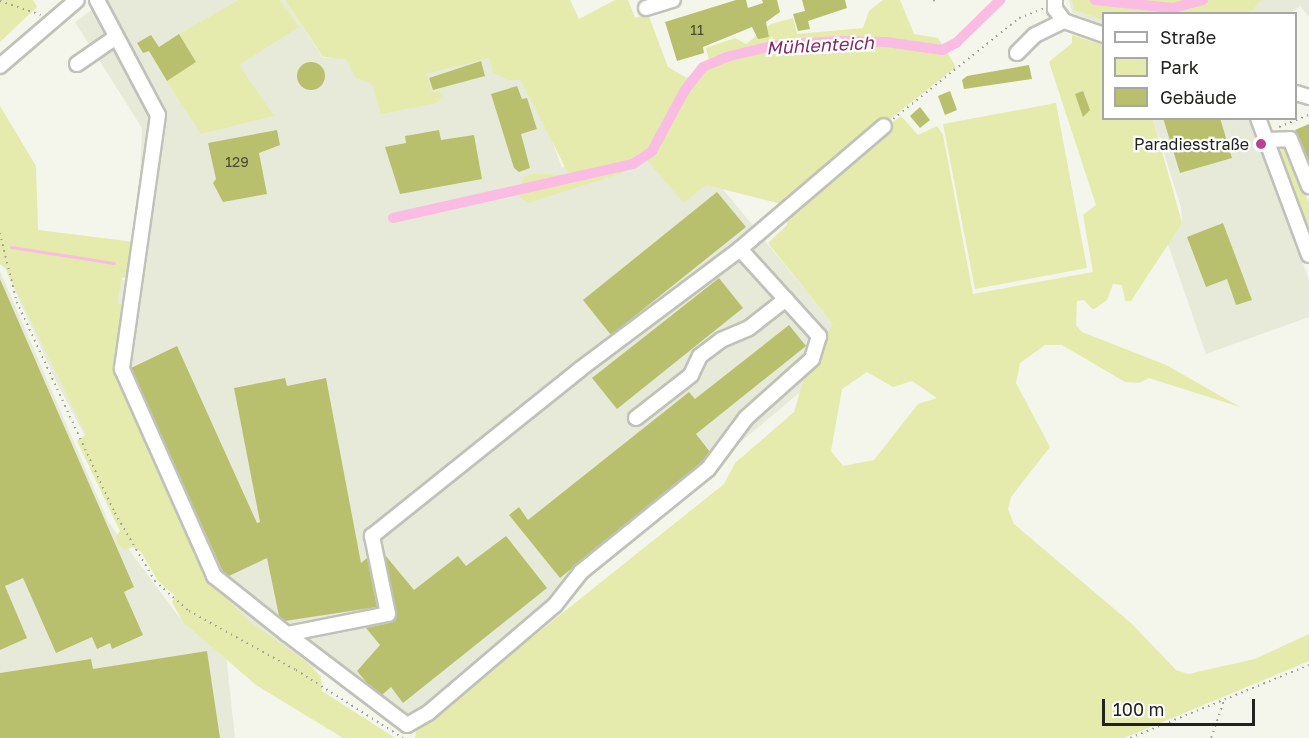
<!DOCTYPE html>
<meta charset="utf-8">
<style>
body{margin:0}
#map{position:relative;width:1309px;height:738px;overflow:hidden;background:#f4f5eb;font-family:"Golos Text",sans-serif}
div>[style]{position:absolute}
.built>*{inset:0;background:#e8ead9}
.green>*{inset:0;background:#e5ebac}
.stream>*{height:3px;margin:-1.5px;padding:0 1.5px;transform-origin:1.5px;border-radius:1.5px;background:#fabce2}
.canal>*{height:10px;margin:-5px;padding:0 5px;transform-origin:5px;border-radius:5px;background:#fabce2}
.building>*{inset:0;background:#b9c06d}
.round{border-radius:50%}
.path>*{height:1.5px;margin-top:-0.75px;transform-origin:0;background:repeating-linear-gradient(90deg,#a0a19a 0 1.5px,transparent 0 6px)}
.roads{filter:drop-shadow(2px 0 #c0c1b8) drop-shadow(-2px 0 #c0c1b8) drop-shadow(0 2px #c0c1b8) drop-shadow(0 -2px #c0c1b8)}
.minor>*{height:14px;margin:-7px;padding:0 7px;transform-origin:7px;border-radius:7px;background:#fff}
.dots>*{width:16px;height:16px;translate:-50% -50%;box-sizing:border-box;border:3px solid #fff;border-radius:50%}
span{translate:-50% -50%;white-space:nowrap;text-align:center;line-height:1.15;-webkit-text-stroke:4.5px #fff;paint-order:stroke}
.number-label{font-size:14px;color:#484a32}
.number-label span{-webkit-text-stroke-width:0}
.poi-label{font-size:16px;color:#22231f}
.right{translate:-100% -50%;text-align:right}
.water-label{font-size:18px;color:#7f2965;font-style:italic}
.legend{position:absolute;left:1102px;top:12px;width:195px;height:108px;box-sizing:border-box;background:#fff;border:2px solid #a7a7a5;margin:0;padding:8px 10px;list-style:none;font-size:18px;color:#22231f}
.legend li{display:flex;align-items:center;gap:12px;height:30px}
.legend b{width:30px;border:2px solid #a7a7a5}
.scale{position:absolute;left:1102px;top:699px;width:153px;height:27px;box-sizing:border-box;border:3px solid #22231f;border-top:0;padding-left:8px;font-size:18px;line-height:21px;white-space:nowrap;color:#22231f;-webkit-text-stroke:4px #fff;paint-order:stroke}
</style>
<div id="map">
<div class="built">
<div style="clip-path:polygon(105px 0,285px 0,323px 58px,518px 48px,562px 168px,658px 110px,853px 348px,402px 725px,302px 660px,197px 606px,124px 510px,57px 383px,5px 269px,136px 281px,142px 128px,75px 22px)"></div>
<div style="clip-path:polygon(1069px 0,1309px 0,1309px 17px,1300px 6px,1290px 14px,1104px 14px,1103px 25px,1072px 13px)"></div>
<div style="clip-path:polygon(1153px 119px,1251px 119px,1309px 280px,1309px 317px,1206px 354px,1164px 233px,1182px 223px,1181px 207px)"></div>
<div style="clip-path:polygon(0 271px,109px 523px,179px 617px,225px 645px,235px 738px,0 738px)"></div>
</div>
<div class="green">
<div style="clip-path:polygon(0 0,33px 0,37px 7px,0 42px)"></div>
<div style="clip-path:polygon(239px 0,280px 0,299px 27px,239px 65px,274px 116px,201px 134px,167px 81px,196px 62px,179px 34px)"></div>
<div style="clip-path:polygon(285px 0,570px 0,579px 19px,615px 0,628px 0,635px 18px,648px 14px,668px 67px,687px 78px,709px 60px,706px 48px,735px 38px,746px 44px,771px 24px,793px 18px,797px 34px,863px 28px,869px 11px,883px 0,900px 0,914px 34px,938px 38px,956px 67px,782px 204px,706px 185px,684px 203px,640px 152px,622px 173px,528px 203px,517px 195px,524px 177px,534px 174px,569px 175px,521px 80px,509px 80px,493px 73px,489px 58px,426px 74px,432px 92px,439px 91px,442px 97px,437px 103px,381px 114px,372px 84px,356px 78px,346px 59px,323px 57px)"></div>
<div style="clip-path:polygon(1072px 0,1261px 0,1250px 13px,1104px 14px,1103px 20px,1074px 10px)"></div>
<div style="clip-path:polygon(evenodd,1072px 35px,1103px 45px,1104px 118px,1153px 119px,1182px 223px,1131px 301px,1125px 301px,1122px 285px,1113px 284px,1107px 300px,1096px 308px,1092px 309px,1084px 300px,1077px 301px,1076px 325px,1082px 332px,1166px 365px,1240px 407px,1149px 378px,1139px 383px,1125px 382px,1062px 345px,1045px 345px,1020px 363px,1016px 383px,1050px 447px,1011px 497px,1008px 509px,1014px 524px,1132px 624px,1176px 670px,1188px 674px,1255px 659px,1309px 634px,1309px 661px,1124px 738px,415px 738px,416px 730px,724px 484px,735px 463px,794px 412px,809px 361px,833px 324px,768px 243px,787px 225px,785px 205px,901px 116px,918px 135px,937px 126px,943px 135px,973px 294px,1093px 272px,1083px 215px,1096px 205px,1049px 62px,1072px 43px,1072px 35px,867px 372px,893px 387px,912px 381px,937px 398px,918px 404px,874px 460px,843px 466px,831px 451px,842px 389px,867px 372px)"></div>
<div style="clip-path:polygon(1056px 103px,1087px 268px,975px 289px,943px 124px)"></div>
<div style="clip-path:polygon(0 106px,36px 166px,38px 230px,135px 242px,134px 276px,122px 278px,117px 303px,129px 306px,115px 376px,207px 578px,249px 621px,309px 664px,321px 677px,322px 691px,395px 738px,343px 738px,256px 685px,183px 622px,172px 602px,175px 596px,158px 581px,141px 552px,133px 547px,124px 550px,117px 544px,116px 536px,120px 531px,77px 441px,86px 435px,6px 269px,0 264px)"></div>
<div style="clip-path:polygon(1283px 146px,1289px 148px,1309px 203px,1309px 232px,1280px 151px)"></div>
</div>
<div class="stream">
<div style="left:11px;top:247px;width:104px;rotate:8.8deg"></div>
</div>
<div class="canal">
<div style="left:1095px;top:0;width:78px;rotate:5.9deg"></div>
<div style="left:1173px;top:8px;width:31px;rotate:-15deg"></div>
<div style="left:393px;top:218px;width:246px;rotate:-12.7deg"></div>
<div style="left:633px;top:164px;width:23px;rotate:-34deg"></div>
<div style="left:652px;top:151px;width:69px;rotate:-61.6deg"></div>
<div style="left:685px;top:90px;width:29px;rotate:-52deg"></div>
<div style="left:703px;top:67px;width:25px;rotate:-23deg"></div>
<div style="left:726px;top:57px;width:51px;rotate:-13.5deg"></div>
<div style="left:776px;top:45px;width:62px;rotate:-3.7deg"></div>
<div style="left:838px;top:41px;width:48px;rotate:1.2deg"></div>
<div style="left:886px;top:42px;width:57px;rotate:8.1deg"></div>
<div style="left:942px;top:50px;width:16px;rotate:-27deg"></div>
<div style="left:956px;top:43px;width:62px;rotate:-44.3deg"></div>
</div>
<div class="building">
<div style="clip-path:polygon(736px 0,746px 0,748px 8px,763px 3px,762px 0,777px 0,780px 12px,766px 22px,769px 37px,758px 39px,752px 27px,703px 47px,704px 53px,677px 61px,665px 22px)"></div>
<div style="clip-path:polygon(802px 0,845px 0,847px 8px,808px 21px,810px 29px,798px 31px,793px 14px,805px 11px)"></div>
<div style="clip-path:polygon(179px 34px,196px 62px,167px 81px,149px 51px,143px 53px,137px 43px,151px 35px,159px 47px)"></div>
<div style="clip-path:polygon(481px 61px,485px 76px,433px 90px,429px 78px)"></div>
<div class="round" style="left:297px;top:62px;width:28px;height:28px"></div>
<div style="clip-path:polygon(1029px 65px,1032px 79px,964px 89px,962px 80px,967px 76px)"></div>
<div style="clip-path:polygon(517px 86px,522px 99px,527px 98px,537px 129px,521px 134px,530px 168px,519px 172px,514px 168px,491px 94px)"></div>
<div style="clip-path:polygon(950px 91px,957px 110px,945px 115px,938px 96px)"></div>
<div style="clip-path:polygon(1083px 91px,1090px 110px,1083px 117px,1075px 94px)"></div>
<div style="clip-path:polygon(920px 107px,930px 120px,920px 128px,910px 116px)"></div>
<div style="clip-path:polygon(1163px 118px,1220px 118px,1232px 158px,1180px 173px)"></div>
<div style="clip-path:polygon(1309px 124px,1309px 162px,1295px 130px)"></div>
<div style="clip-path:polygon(277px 130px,280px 145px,259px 153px,267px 194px,223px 202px,213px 183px,216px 179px,208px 143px)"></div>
<div style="clip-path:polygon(439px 130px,441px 140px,474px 135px,482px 179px,400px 194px,385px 147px,406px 143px,405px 136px)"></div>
<div style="clip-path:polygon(717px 192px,746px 227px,611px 335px,583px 300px)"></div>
<div style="clip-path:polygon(1223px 223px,1252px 300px,1236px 305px,1227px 279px,1206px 287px,1187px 237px)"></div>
<div style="clip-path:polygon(719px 278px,743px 308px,617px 409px,592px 378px)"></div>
<div style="clip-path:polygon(0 279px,134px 587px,124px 592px,143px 635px,112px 649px,110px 643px,97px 649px,92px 637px,56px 653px,23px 578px,5px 586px,27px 638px,0 650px)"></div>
<div style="clip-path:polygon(789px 325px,806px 346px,696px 434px,710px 452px,701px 463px,560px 578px,509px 515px,519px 507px,528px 520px,689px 392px,695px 399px)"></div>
<div style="clip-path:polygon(177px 346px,257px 523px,260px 522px,234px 388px,285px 378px,287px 386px,326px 378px,361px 563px,367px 558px,377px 607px,285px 621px,279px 616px,267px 558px,229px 576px,223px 572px,131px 368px)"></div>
<div style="clip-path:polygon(506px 536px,547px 588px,403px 703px,391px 687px,382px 695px,367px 683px,357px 671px,380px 645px,366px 628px,390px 623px,397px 616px,385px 555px,414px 590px,458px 556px,466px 566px)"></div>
<div style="clip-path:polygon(207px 651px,220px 738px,0 738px,0 673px,91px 659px,93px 669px)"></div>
</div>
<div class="path">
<div style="left:0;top:1px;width:43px;rotate:18.9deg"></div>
<div style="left:933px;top:1px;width:2px;rotate:-27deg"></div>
<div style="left:893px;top:119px;width:161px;rotate:-38.7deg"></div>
<div style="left:1019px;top:18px;width:26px;rotate:-21deg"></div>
<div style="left:1279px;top:127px;width:32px;rotate:-22deg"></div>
<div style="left:0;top:233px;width:71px;rotate:76.2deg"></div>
<div style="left:17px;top:302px;width:233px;rotate:65.1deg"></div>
<div style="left:115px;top:513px;width:79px;rotate:59.5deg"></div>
<div style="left:155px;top:581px;width:45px;rotate:41.4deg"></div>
<div style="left:189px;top:611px;width:122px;rotate:28.9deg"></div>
<div style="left:296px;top:670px;width:127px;rotate:32.4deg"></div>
<div style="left:1130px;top:738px;width:193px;rotate:-22.2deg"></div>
<div style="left:1211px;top:738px;width:40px;rotate:-71.1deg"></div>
</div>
<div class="roads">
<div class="minor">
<div style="left:97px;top:0;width:130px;rotate:62.1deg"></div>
<div style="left:158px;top:115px;width:257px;rotate:98.1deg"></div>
<div style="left:122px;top:369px;width:227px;rotate:66deg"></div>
<div style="left:214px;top:576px;width:93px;rotate:38.5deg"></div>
<div style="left:287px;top:634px;width:103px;rotate:-11.2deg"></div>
<div style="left:388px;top:614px;width:80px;rotate:-101.6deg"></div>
<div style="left:372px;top:536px;width:265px;rotate:-38.7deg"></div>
<div style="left:579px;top:370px;width:201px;rotate:-36.9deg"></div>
<div style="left:740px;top:249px;width:118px;rotate:47.8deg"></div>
<div style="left:819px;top:336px;width:24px;rotate:107deg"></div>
<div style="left:812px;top:359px;width:89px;rotate:138.2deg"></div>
<div style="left:746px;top:418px;width:64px;rotate:126.7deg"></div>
<div style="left:708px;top:469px;width:164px;rotate:141deg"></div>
<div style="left:581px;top:572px;width:42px;rotate:128.2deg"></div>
<div style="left:555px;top:605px;width:167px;rotate:139.6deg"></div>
<div style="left:428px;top:713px;width:24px;rotate:150deg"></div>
<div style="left:407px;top:725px;width:151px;rotate:-142.8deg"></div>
<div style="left:1055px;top:0;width:9px;rotate:90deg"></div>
<div style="left:1055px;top:9px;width:15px;rotate:53deg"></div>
<div style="left:1064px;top:21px;width:42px;rotate:19.3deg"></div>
<div style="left:646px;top:8px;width:28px;rotate:-17deg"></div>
<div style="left:1017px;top:53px;width:25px;rotate:-45deg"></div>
<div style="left:1035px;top:35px;width:32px;rotate:-26deg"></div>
<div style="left:77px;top:64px;width:47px;rotate:-34.7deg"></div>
<div style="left:0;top:66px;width:101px;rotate:-40.6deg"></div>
<div style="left:1296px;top:93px;width:14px;rotate:17deg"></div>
<div style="left:1258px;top:118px;width:146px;rotate:69.6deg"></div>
<div style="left:1266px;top:140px;width:24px;rotate:-2deg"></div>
<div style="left:1290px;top:139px;width:51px;rotate:68deg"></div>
<div style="left:740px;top:249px;width:189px;rotate:-40.5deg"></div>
<div style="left:636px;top:418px;width:70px;rotate:-38deg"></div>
<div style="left:691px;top:375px;width:21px;rotate:-65deg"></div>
<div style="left:700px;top:356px;width:26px;rotate:-37deg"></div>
<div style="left:721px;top:340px;width:30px;rotate:-23deg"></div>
<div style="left:749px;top:328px;width:47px;rotate:-38.1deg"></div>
</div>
</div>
<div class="dots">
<div style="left:1261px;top:144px;background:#ba4195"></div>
</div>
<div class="number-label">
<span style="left:697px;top:30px">11</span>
<span style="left:237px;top:162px">129</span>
</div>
<div class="poi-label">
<span class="right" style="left:1249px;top:144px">Paradiesstraße</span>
</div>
<div class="water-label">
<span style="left:820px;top:45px;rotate:-3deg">Mühlenteich</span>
</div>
<ul class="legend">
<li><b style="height:8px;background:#fff"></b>Straße</li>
<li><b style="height:16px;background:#e5ebac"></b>Park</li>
<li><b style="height:16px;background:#b9c06d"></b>Gebäude</li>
</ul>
<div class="scale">100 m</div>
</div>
